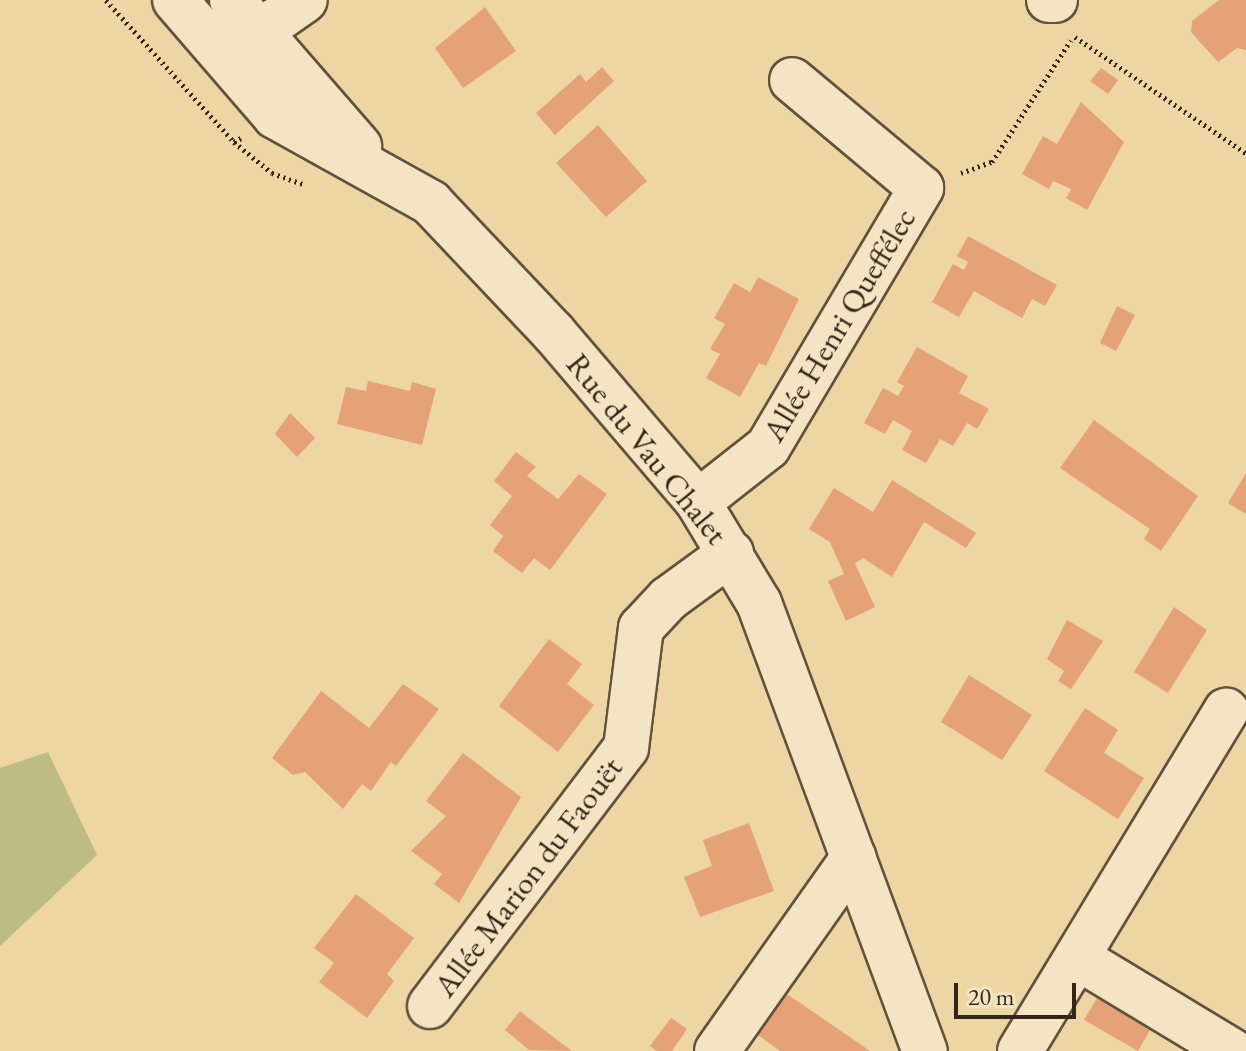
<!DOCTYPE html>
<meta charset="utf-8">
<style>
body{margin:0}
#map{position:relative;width:1246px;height:1051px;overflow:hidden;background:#edd5a4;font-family:"EB Garamond",serif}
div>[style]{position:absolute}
.green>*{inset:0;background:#bcbc84}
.building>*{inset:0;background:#e5a277}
.path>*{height:5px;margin-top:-2.5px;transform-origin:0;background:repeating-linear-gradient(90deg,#332619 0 2px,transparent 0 6px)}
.roads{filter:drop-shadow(2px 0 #62523c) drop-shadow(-2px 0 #62523c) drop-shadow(0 2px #62523c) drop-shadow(0 -2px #62523c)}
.minor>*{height:44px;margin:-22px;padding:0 22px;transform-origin:22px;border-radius:22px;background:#f3e4c4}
span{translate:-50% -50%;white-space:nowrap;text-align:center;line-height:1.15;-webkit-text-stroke:7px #f3e4c4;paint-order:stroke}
.street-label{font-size:32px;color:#332619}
.scale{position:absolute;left:954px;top:983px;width:122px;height:36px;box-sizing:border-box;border:4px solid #332619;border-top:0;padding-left:10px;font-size:24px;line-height:28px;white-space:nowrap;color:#332619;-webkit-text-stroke:6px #f3e4c4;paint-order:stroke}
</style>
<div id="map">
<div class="green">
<div style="clip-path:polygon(48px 752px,97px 855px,0 946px,0 768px)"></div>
</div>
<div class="building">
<div style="clip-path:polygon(1219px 0,1246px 0,1246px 50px,1237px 48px,1218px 62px,1191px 32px,1192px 21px)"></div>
<div style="clip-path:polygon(485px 7px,516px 51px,463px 88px,435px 48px)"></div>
<div style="clip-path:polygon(602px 67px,614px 81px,555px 135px,536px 113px,580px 74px,586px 82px)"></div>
<div style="clip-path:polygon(1101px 68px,1118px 80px,1108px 94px,1090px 81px)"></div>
<div style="clip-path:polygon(1081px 102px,1124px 142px,1087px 210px,1066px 198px,1071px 189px,1053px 181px,1049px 189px,1022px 174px,1043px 136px,1057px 144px)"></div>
<div style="clip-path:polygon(598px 125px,647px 181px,606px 217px,556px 163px)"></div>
<div style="clip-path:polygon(968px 236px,1057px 285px,1045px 306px,1032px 299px,1022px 318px,974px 291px,959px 317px,932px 302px,953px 264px,964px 270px,968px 262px,957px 256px)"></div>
<div style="clip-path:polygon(758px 277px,799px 299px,766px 366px,759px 363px,740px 397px,706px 378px,720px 354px,710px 349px,725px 324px,714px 318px,734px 283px,750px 292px)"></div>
<div style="clip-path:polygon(1117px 306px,1135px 315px,1116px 351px,1100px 343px)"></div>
<div style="clip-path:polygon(917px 347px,968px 376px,959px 393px,989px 409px,977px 429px,967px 423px,953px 446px,940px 439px,926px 463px,902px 450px,912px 431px,893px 420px,885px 434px,864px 423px,883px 388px,898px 396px,904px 386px,897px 382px)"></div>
<div style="clip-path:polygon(368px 381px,410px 391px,412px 382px,436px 389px,422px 445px,337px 424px,346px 387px,366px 391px)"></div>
<div style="clip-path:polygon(290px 413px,315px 438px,297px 457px,275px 434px)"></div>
<div style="clip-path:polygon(1094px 420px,1198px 496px,1161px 551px,1144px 539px,1150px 529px,1060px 468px)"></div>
<div style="clip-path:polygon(516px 452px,536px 467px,527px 476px,558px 499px,579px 474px,607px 494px,550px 570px,534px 558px,522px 573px,493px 551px,503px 536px,490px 525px,512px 496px,494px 481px)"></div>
<div style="clip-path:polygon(1246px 473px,1246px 514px,1228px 503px)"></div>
<div style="clip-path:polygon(892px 480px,976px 533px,966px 548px,924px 522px,892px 577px,863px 558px,855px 563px,875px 607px,846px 621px,828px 581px,844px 574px,830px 542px,809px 529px,834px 488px,873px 512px)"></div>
<div style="clip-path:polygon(1174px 607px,1207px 630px,1168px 693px,1134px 672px)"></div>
<div style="clip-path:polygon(1067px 620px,1103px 641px,1071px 689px,1058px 681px,1064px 671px,1047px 659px)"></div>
<div style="clip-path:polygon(549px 639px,582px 664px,567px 684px,594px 705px,558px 752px,499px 706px)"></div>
<div style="clip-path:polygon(969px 675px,1032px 715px,1002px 760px,941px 722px)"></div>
<div style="clip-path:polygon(403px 684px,439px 709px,396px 766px,391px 762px,371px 791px,362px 784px,343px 809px,305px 772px,293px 775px,272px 758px,321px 691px,369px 728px)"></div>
<div style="clip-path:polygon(1085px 708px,1118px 730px,1104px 753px,1144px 778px,1118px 819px,1044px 771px)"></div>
<div style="clip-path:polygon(463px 753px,521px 797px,459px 903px,434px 884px,442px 874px,411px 851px,446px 816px,426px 801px)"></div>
<div style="clip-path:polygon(749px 823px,774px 891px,700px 917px,684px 877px,712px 866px,703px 840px)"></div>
<div style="clip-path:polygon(356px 894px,414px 938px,387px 974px,394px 981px,367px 1018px,319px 982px,334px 963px,314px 948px)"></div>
<div style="clip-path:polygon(1100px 993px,1153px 1025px,1138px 1051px,1084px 1020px)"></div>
<div style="clip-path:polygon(787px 994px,870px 1051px,780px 1051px,758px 1035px)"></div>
<div style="clip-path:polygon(520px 1011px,544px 1030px,572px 1051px,529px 1050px,505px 1030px)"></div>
<div style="clip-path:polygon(671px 1018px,687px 1029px,672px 1051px,657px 1051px,650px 1046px)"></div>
</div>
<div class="path">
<div style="left:106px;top:0;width:191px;rotate:48deg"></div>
<div style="left:234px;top:142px;width:8px;rotate:-30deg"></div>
<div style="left:1075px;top:37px;width:207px;rotate:34.2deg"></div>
<div style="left:234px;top:142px;width:49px;rotate:39.2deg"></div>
<div style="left:272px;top:173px;width:35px;rotate:20deg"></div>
<div style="left:961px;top:173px;width:33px;rotate:-20deg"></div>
<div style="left:992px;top:162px;width:145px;rotate:-57.1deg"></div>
</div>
<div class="roads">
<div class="minor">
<div style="left:175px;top:0;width:153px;rotate:49.2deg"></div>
<div style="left:275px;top:116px;width:179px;rotate:29.1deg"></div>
<div style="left:431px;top:203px;width:178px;rotate:46.6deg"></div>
<div style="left:553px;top:332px;width:223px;rotate:49.5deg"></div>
<div style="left:698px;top:502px;width:118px;rotate:58.9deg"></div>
<div style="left:759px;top:603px;width:478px;rotate:69.7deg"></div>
<div style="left:232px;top:0;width:194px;rotate:49deg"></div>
<div style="left:1049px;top:0;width:6px"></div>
<div style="left:235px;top:49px;width:85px;rotate:-35deg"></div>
<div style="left:698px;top:502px;width:89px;rotate:-38.2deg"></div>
<div style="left:768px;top:447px;width:301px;rotate:-59.4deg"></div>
<div style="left:921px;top:188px;width:168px;rotate:-140.1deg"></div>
<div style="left:1078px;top:958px;width:180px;rotate:31.1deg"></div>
<div style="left:430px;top:1006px;width:324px;rotate:-52.8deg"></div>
<div style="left:626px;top:748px;width:121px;rotate:-82.9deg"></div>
<div style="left:641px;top:628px;width:40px;rotate:-47deg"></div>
<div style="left:668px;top:599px;width:78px;rotate:-36.1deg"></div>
<div style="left:717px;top:1051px;width:237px;rotate:-54.8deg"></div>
<div style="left:1020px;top:1051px;width:398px;rotate:-58.8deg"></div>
</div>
</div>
<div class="street-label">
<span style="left:839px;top:325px;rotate:-59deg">Allée Henri Queffélec</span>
<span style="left:647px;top:449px;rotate:51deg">Rue du Vau Chalet</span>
<span style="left:528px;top:877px;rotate:-53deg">Allée Marion du Faouët</span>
</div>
<div class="scale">20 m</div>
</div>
